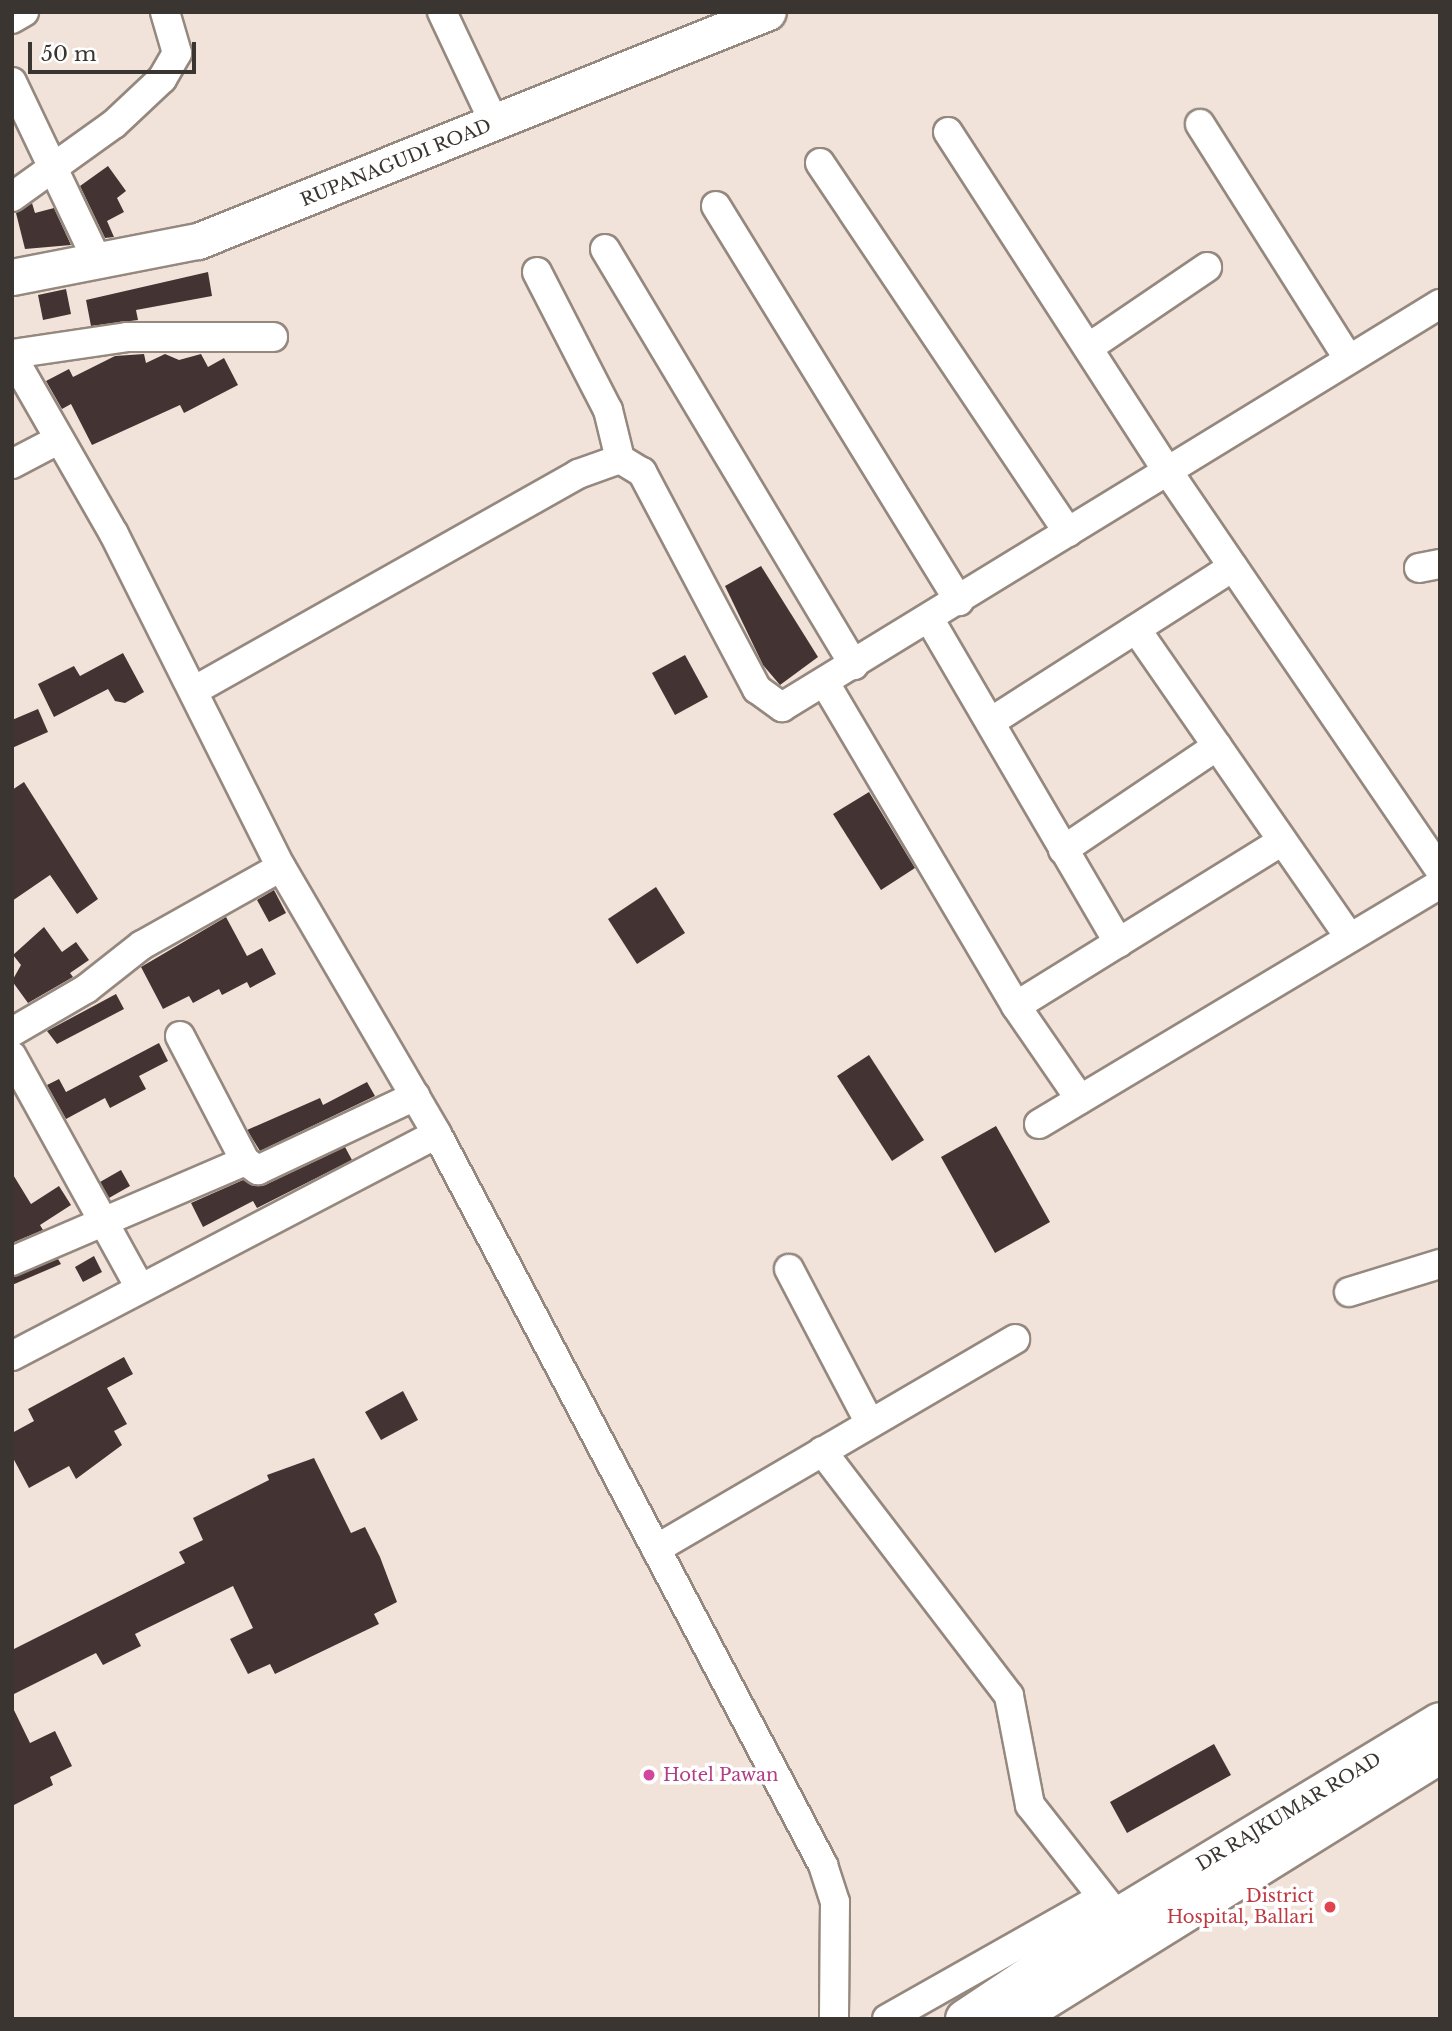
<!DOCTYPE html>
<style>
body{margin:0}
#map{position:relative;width:1452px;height:2031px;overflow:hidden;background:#f1e3d9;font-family:"Libre Baskerville",serif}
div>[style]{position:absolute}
.building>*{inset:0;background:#433433}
.roads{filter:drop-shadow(2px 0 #95887e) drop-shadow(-2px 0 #95887e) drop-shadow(0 2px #95887e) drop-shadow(0 -2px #95887e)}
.minor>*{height:28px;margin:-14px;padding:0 14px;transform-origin:14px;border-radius:14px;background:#fff}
.major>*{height:35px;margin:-17.5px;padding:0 17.5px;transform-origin:17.5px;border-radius:17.5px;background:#fff}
.highway>*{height:38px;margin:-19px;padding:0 19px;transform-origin:19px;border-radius:19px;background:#fff}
.dots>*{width:19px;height:19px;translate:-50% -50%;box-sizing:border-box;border:4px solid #fff;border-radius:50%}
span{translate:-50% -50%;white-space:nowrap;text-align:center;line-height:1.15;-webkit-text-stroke:7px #fff;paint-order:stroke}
.street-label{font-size:18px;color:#3b3531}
.hotel-label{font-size:18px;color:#b23c85}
.left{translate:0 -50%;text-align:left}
.health-label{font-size:18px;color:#be3a42}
.right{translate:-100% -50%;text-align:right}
.frame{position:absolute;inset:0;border:14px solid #3b3531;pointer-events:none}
.scale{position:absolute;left:28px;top:42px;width:168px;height:32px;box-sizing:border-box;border:4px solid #3b3531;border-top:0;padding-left:9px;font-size:21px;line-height:24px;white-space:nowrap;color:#3b3531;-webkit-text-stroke:5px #fff;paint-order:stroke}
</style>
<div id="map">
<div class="building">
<div style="clip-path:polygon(108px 166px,126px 191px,117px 198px,124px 212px,107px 221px,114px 237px,105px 238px,80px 186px)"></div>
<div style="clip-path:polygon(32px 203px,35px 213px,54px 208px,71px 245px,25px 249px,16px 213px)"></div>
<div style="clip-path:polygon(208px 272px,212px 296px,136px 310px,138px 320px,91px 326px,86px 300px)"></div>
<div style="clip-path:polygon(66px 289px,71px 314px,43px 320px,38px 295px)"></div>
<div style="clip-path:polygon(144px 354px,146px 363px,165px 354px,179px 360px,201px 354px,208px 367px,224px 358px,238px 385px,184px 413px,180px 405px,92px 445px,71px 404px,62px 409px,46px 381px,69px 369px,73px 377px,115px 356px)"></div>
<div style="clip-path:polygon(761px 566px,818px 657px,780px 685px,763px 665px,725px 586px)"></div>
<div style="clip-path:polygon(123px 653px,144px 692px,125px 703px,115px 701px,108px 689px,54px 717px,38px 684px,74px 666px,80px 676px)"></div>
<div style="clip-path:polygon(685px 655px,708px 697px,675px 715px,652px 673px)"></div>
<div style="clip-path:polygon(38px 709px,48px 732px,12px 748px,12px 720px)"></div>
<div style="clip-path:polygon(24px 782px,98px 899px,77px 914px,50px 875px,12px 901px,12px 790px)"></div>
<div style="clip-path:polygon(869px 792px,915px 868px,881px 890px,833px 814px)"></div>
<div style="clip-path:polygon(656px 887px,685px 933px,637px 964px,608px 919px)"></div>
<div style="clip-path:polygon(274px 890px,286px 913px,269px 922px,257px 900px)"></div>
<div style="clip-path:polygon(226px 917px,247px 956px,262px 948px,276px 974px,250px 988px,247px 982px,222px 995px,219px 989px,193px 1003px,189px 996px,163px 1009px,141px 967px)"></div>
<div style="clip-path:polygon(44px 927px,62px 952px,76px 942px,89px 960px,70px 973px,73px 977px,28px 1003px,12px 981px,21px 965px,13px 955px)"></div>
<div style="clip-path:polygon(116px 994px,124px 1009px,57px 1044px,47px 1031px)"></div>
<div style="clip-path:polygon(159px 1043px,168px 1061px,139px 1076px,146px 1089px,110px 1108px,105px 1098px,66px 1119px,47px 1085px,59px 1079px,66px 1092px)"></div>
<div style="clip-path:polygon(869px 1055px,924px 1140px,892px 1161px,837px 1076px)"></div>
<div style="clip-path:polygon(367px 1082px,375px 1096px,260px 1151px,247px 1130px,320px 1098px,323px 1105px)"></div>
<div style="clip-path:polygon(996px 1126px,1050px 1222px,995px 1253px,941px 1157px)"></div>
<div style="clip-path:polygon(345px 1147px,352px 1160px,257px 1208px,253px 1201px,203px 1227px,191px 1203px,243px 1180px,265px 1185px)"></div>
<div style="clip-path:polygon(121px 1170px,130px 1186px,109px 1198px,100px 1182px)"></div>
<div style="clip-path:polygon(12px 1173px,31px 1204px,59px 1186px,71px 1205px,40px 1225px,43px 1230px,12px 1243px)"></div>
<div style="clip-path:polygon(94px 1256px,102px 1272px,83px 1282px,75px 1267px)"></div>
<div style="clip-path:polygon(58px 1259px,61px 1264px,12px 1285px,12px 1277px)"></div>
<div style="clip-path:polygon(124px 1357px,133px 1374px,107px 1388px,127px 1424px,114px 1431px,122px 1445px,76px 1479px,69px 1466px,29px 1488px,12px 1456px,12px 1433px,34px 1421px,28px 1409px)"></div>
<div style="clip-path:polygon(403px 1391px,418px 1420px,381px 1440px,365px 1412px)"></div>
<div style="clip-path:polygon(314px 1458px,351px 1533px,365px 1527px,380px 1557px,397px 1602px,374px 1614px,379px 1624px,275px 1674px,270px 1664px,248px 1674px,230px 1639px,253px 1628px,233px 1586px,135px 1634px,141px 1646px,103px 1665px,96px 1653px,12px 1695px,12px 1650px,185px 1563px,179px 1552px,203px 1540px,193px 1518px,269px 1480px,267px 1475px)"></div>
<div style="clip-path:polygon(12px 1706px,30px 1743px,55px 1731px,72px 1766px,50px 1777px,53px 1785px,12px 1806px)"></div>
<div style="clip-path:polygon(1214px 1744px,1231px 1775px,1127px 1833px,1110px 1802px)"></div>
</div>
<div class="roads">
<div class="minor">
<div style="left:442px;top:12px;width:122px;rotate:64.7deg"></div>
<div style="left:12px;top:19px;width:14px;rotate:-30deg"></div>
<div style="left:12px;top:82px;width:197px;rotate:64.5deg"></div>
<div style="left:1200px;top:124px;width:277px;rotate:57.7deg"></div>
<div style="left:948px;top:132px;width:403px;rotate:57.1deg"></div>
<div style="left:1167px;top:470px;width:484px;rotate:55.7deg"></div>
<div style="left:820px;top:163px;width:445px;rotate:56.1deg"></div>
<div style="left:12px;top:197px;width:125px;rotate:-35.6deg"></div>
<div style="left:114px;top:124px;width:66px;rotate:-43.2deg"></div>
<div style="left:162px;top:79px;width:30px;rotate:-60deg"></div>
<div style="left:177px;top:53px;width:43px;rotate:-106.3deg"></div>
<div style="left:716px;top:206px;width:464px;rotate:58.4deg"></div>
<div style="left:605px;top:249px;width:485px;rotate:59.1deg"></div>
<div style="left:537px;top:272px;width:155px;rotate:62.8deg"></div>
<div style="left:608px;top:410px;width:50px;rotate:76.2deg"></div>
<div style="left:1088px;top:348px;width:144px;rotate:-34.2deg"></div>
<div style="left:12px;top:354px;width:116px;rotate:-8.4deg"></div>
<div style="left:127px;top:337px;width:146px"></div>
<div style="left:12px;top:356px;width:205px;rotate:60.2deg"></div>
<div style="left:114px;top:534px;width:373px;rotate:63.4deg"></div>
<div style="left:281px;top:867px;width:309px;rotate:59.7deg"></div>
<div style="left:437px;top:1134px;width:827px;rotate:62.16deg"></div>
<div style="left:823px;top:1865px;width:39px;rotate:72deg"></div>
<div style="left:835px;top:1902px;width:117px;rotate:90.5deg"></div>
<div style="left:12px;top:464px;width:52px;rotate:-27.6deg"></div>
<div style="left:1419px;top:568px;width:21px;rotate:-11deg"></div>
<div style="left:930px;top:620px;width:374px;rotate:59.7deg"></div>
<div style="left:1136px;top:629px;width:374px;rotate:55.3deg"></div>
<div style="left:825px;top:683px;width:375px;rotate:59.4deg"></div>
<div style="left:1016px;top:1006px;width:113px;rotate:55.5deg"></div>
<div style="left:195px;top:690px;width:440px;rotate:-29.4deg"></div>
<div style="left:578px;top:474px;width:45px;rotate:-19.7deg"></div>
<div style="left:620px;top:459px;width:26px;rotate:31deg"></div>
<div style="left:642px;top:472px;width:246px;rotate:62.1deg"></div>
<div style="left:757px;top:689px;width:31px;rotate:36deg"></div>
<div style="left:782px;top:707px;width:772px;rotate:-31.49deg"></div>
<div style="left:992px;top:721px;width:286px;rotate:-32.6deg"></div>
<div style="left:1063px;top:850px;width:186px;rotate:-34deg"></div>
<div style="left:1016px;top:1006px;width:313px;rotate:-31.8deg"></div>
<div style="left:12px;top:1032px;width:86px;rotate:-30.2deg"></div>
<div style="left:86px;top:989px;width:71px;rotate:-38.2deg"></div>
<div style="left:142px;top:945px;width:159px;rotate:-29.3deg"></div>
<div style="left:180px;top:1036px;width:141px;rotate:62.5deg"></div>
<div style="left:245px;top:1161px;width:16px;rotate:35deg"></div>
<div style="left:258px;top:1170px;width:174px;rotate:-25.2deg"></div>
<div style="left:12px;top:1056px;width:265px;rotate:61.1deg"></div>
<div style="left:1039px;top:1124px;width:467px;rotate:-30.9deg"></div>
<div style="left:12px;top:1261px;width:254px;rotate:-23.2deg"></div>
<div style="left:789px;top:1269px;width:174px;rotate:62.3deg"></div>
<div style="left:1349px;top:1292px;width:95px;rotate:-17.1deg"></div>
<div style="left:12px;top:1356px;width:479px;rotate:-27.6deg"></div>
<div style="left:822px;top:1451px;width:308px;rotate:52.6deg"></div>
<div style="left:1009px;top:1696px;width:111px;rotate:79.1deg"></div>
<div style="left:1030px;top:1805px;width:142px;rotate:51.8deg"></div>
<div style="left:656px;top:1549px;width:416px;rotate:-30.3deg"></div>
<div style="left:887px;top:2019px;width:246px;rotate:-29.5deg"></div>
</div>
<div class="major">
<div style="left:12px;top:277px;width:189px;rotate:-11deg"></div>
<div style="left:198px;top:241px;width:614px;rotate:-21.89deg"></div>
</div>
<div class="highway">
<div style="left:965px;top:2019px;width:184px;rotate:-33.7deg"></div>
<div style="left:1118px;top:1917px;width:376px;rotate:-31.2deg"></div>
<div style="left:1014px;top:2019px;width:502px;rotate:-31.88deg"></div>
</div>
</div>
<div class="dots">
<div style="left:649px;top:1775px;background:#d1479c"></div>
<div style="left:1330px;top:1907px;background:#e0444e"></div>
</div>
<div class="street-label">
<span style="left:396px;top:163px;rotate:-22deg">RUPANAGUDI ROAD</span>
<span style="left:1289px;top:1812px;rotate:-31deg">DR RAJKUMAR ROAD</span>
</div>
<div class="hotel-label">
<span class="left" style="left:663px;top:1775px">Hotel Pawan</span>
</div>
<div class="health-label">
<span class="right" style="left:1314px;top:1907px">District<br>Hospital, Ballari</span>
</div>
<div class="frame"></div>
<div class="scale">50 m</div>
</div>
